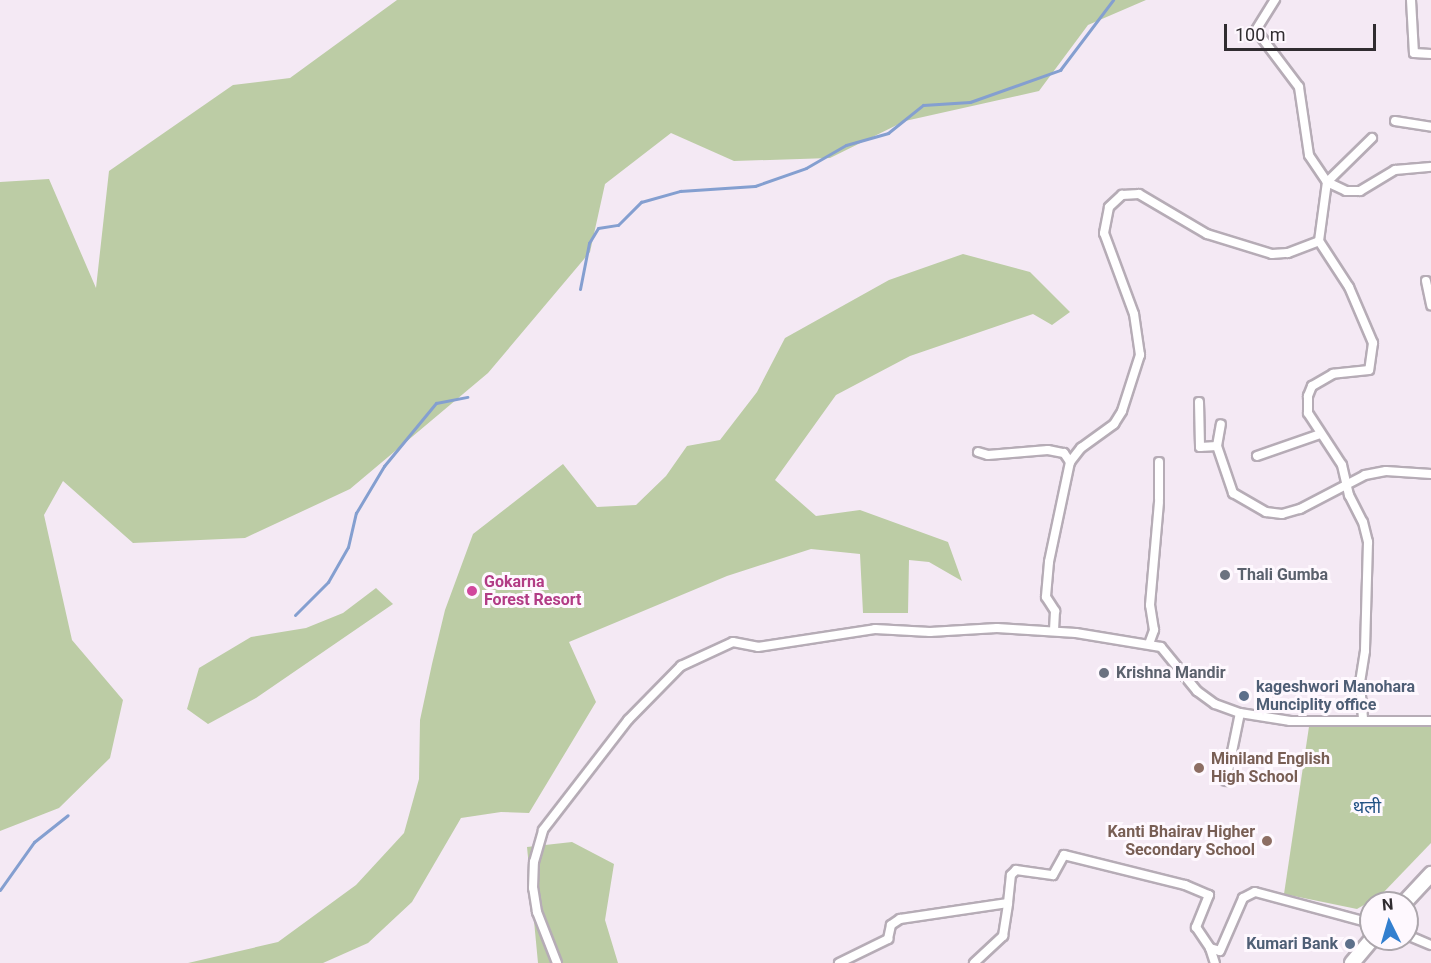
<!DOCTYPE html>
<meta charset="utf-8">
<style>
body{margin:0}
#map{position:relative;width:1431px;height:963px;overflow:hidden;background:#f4e9f4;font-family:Roboto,"Noto Sans Devanagari",sans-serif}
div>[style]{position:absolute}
.green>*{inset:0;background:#bccca5}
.stream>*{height:3px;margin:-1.5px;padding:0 1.5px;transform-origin:1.5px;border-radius:1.5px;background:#849fd0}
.roads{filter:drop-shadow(2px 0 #b6acb6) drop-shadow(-2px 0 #b6acb6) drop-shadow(0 2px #b6acb6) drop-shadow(0 -2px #b6acb6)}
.minor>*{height:8px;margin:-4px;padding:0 4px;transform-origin:4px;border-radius:4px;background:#fff}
.primary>*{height:14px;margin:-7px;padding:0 7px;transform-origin:7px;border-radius:7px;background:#fff}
.dots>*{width:16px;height:16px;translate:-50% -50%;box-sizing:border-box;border:3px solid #fef8fe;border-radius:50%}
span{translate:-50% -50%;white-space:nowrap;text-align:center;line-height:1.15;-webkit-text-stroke:6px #fef8fe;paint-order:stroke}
.worship-label{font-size:16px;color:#5b616d;font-weight:700}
.left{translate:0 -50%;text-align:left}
.hotel-label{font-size:16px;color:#b23c85;font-weight:700}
.service-label{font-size:16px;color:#4e5e75;font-weight:700}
.right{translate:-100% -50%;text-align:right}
.education-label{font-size:16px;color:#785e54;font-weight:700}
.neighbourhood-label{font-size:18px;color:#215184}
.north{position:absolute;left:1359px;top:891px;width:60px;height:60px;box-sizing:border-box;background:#fef8fe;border:2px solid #aca6ac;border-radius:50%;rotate:355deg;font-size:16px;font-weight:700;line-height:24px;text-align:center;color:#302c30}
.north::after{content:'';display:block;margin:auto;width:21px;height:27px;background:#327fcf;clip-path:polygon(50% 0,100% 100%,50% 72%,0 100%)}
.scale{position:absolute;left:1224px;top:24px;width:152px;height:27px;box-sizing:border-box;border:3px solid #302c30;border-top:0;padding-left:8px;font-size:18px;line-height:21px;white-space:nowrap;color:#302c30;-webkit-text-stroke:4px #fef8fe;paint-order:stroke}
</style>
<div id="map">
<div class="green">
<div style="clip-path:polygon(397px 0,1146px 0,1088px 25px,1039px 91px,905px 121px,830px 158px,734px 161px,671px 133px,605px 184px,590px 252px,488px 373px,350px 489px,245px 538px,133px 543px,63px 481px,44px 515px,72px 640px,123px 700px,110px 758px,59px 808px,0 831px,0 182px,49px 179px,96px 288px,109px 171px,233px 85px,290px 78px)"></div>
<div style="clip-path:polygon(963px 254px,1030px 272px,1070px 312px,1052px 325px,1033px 314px,910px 356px,836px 395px,775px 480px,816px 516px,860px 510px,948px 542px,962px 581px,929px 562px,909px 560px,908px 613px,863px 613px,860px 554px,811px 549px,727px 576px,569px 642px,596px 702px,529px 813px,501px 812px,461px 818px,412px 902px,368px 943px,323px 963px,188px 963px,278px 942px,356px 885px,404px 833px,419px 779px,420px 720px,432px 664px,445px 610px,473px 534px,563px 464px,597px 507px,636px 505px,666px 476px,687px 446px,720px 440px,757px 392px,785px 338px,889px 280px)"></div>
<div style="clip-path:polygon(376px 588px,393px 604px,256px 698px,208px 724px,187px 709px,199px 668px,251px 637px,306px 628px,343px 613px)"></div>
<div style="clip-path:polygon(1310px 720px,1431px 725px,1431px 843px,1381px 895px,1357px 909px,1284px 894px)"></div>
<div style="clip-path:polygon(572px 842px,614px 864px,605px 920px,618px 963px,538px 963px,527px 847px)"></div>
</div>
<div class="stream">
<div style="left:580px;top:289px;width:47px;rotate:-78.9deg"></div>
<div style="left:589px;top:243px;width:17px;rotate:-59deg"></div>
<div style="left:598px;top:228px;width:20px;rotate:-9deg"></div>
<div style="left:618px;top:225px;width:33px;rotate:-45deg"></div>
<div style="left:641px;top:202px;width:41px;rotate:-15.8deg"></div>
<div style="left:680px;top:191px;width:75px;rotate:-3.8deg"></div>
<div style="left:755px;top:186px;width:54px;rotate:-19.4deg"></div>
<div style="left:806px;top:168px;width:46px;rotate:-29.9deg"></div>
<div style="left:846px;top:145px;width:44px;rotate:-15.9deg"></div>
<div style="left:888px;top:133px;width:45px;rotate:-38.7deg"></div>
<div style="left:923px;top:105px;width:47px;rotate:-3.7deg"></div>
<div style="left:970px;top:102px;width:96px;rotate:-19.6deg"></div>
<div style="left:1060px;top:70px;width:88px;rotate:-52.9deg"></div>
<div style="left:295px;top:615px;width:47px;rotate:-45deg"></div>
<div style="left:328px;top:582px;width:40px;rotate:-60.3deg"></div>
<div style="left:348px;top:547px;width:35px;rotate:-77deg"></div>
<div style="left:356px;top:513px;width:55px;rotate:-59.2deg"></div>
<div style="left:384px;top:466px;width:82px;rotate:-50.5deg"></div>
<div style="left:436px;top:403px;width:32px;rotate:-11deg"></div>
<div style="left:0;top:890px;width:59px;rotate:-54.7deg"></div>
<div style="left:34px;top:842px;width:43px;rotate:-38.5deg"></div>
</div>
<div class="roads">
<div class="minor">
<div style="left:1411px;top:0;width:53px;rotate:86.8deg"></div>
<div style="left:1414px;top:53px;width:17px;rotate:3deg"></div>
<div style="left:1395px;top:121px;width:36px;rotate:9deg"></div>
<div style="left:1372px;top:138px;width:63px;rotate:135.6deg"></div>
<div style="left:1327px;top:182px;width:21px;rotate:25deg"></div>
<div style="left:1346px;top:191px;width:14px"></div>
<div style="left:1360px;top:191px;width:41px;rotate:-31deg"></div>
<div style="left:1395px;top:170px;width:36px;rotate:-5deg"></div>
<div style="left:1319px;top:241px;width:55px;rotate:56.9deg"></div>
<div style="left:1349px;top:287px;width:61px;rotate:66.8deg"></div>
<div style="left:1373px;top:343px;width:27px;rotate:98deg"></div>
<div style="left:1369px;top:370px;width:36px;rotate:174deg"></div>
<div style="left:1333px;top:374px;width:24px;rotate:150deg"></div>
<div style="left:1312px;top:386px;width:11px;rotate:112deg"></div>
<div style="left:1308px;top:396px;width:17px;rotate:90deg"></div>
<div style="left:1308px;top:413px;width:62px;rotate:56.8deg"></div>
<div style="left:1342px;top:465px;width:31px;rotate:77deg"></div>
<div style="left:1349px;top:495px;width:30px;rotate:63deg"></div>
<div style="left:1363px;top:522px;width:21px;rotate:76deg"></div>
<div style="left:1368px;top:542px;width:109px;rotate:91.6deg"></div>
<div style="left:1365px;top:651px;width:33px;rotate:99deg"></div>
<div style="left:1360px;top:684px;width:34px;rotate:85deg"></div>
<div style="left:1426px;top:281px;width:25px;rotate:78deg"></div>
<div style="left:1199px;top:402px;width:45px;rotate:88.7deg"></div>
<div style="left:1200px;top:447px;width:17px;rotate:-3deg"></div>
<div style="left:1217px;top:446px;width:50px;rotate:71.2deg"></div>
<div style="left:1233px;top:493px;width:38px;rotate:30deg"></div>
<div style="left:1266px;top:512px;width:16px;rotate:7deg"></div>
<div style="left:1282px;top:514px;width:19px;rotate:-16deg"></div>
<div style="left:1300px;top:509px;width:73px;rotate:-27.6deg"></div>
<div style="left:1365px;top:475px;width:21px;rotate:-11deg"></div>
<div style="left:1386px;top:471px;width:45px;rotate:3.8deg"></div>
<div style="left:1217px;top:446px;width:22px;rotate:-80deg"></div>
<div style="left:978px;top:452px;width:10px;rotate:17deg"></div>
<div style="left:988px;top:455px;width:60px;rotate:-4.8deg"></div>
<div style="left:1048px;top:450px;width:16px;rotate:11deg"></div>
<div style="left:1064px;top:453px;width:11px;rotate:56deg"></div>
<div style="left:1070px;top:462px;width:102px;rotate:101.9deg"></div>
<div style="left:1049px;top:562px;width:35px;rotate:95deg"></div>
<div style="left:1046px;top:597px;width:17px;rotate:57deg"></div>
<div style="left:1055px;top:611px;width:20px;rotate:93deg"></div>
<div style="left:1257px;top:456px;width:67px;rotate:-19.2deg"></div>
<div style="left:1070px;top:462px;width:18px;rotate:-52deg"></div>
<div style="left:1081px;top:448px;width:41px;rotate:-36deg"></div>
<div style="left:1114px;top:424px;width:15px;rotate:-58deg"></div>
<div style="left:1122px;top:411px;width:59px;rotate:-72.2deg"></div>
<div style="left:1140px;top:355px;width:41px;rotate:-98.3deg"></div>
<div style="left:1134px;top:314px;width:86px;rotate:-110.3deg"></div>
<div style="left:1104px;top:233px;width:26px;rotate:-79deg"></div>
<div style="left:1109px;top:207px;width:18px;rotate:-43deg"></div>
<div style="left:1122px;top:195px;width:17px;rotate:-3deg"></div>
<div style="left:1139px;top:194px;width:79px;rotate:30.5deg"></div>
<div style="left:1207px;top:234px;width:68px;rotate:17.1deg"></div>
<div style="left:1272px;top:254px;width:16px;rotate:-4deg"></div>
<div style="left:1288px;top:253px;width:33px;rotate:-21deg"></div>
<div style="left:1319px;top:241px;width:60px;rotate:-82.3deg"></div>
<div style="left:1327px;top:182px;width:32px;rotate:-124deg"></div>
<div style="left:1309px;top:155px;width:69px;rotate:-98.4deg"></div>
<div style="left:1299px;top:87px;width:71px;rotate:-127deg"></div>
<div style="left:1256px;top:30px;width:36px;rotate:-58deg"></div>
<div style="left:1159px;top:462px;width:37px;rotate:90deg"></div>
<div style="left:1149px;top:644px;width:15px;rotate:-70deg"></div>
<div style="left:1154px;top:630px;width:25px;rotate:-99deg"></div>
<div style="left:1150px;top:605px;width:103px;rotate:-85deg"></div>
<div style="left:1226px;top:781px;width:69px;rotate:-78.4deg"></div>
<div style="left:1407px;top:935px;width:26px;rotate:23deg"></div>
<div style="left:1210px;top:948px;width:16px;rotate:72deg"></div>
<div style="left:557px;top:963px;width:55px;rotate:-111.4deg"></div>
<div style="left:537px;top:912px;width:24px;rotate:-99deg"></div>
<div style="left:533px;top:888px;width:26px;rotate:-88deg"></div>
<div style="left:534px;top:862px;width:33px;rotate:-74deg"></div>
<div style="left:543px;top:830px;width:139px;rotate:-52.3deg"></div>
<div style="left:628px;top:720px;width:76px;rotate:-45.5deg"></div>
<div style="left:681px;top:666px;width:57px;rotate:-24.8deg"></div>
<div style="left:733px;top:642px;width:25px;rotate:11deg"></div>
<div style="left:758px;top:647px;width:118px;rotate:-8.7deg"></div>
<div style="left:875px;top:629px;width:55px;rotate:3.1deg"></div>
<div style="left:930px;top:632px;width:67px;rotate:-3.4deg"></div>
<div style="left:997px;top:628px;width:79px;rotate:3.6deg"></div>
<div style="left:1076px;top:633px;width:86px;rotate:9.4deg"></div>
<div style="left:1161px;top:647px;width:57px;rotate:50.7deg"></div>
<div style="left:1197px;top:691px;width:22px;rotate:36deg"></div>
<div style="left:1215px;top:704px;width:27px;rotate:20deg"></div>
<div style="left:1240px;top:713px;width:51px;rotate:9.1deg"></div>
<div style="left:1290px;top:721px;width:141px"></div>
<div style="left:839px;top:963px;width:55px;rotate:-26.1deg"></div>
<div style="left:888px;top:939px;width:14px;rotate:-78deg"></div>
<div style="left:891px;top:925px;width:11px;rotate:-34deg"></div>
<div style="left:900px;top:919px;width:109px;rotate:-8.4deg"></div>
<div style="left:1008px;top:903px;width:28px;rotate:-84deg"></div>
<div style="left:1011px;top:875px;width:7px;rotate:-45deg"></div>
<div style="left:1016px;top:870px;width:37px;rotate:8deg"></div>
<div style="left:1053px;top:875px;width:23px;rotate:-61deg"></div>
<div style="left:1064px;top:855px;width:125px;rotate:13.9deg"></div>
<div style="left:1185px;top:885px;width:26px;rotate:23deg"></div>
<div style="left:1209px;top:895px;width:35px;rotate:112deg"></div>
<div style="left:1196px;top:927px;width:25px;rotate:56deg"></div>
<div style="left:1210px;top:948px;width:10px;rotate:17deg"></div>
<div style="left:1220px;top:951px;width:58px;rotate:-66.5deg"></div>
<div style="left:1243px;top:898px;width:13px;rotate:-27deg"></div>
<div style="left:1255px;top:892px;width:120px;rotate:15deg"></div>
<div style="left:974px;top:963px;width:40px;rotate:-43deg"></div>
<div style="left:1003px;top:936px;width:33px;rotate:-81deg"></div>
</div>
<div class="primary">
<div style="left:1404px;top:903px;width:40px;rotate:-47deg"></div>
<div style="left:1352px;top:963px;width:31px;rotate:-50deg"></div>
</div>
</div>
<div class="dots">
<div style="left:1225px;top:575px;background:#6b7280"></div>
<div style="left:472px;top:591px;background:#d1479c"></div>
<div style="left:1104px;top:673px;background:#6b7280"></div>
<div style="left:1244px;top:696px;background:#5c6f8a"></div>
<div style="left:1199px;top:768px;background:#8d6e63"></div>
<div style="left:1267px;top:841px;background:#8d6e63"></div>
<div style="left:1350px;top:944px;background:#5c6f8a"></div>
</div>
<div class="worship-label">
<span class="left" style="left:1237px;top:575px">Thali Gumba</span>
<span class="left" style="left:1116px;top:673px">Krishna Mandir</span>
</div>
<div class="hotel-label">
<span class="left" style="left:484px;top:591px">Gokarna<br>Forest Resort</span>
</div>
<div class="service-label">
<span class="left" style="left:1256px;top:696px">kageshwori Manohara<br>Munciplity office</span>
<span class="right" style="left:1338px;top:944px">Kumari Bank</span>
</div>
<div class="education-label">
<span class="left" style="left:1211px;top:768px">Miniland English<br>High School</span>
<span class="right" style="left:1255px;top:841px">Kanti Bhairav Higher<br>Secondary School</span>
</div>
<div class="neighbourhood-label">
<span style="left:1367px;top:807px">थली</span>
</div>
<div class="north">N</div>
<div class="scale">100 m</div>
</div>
